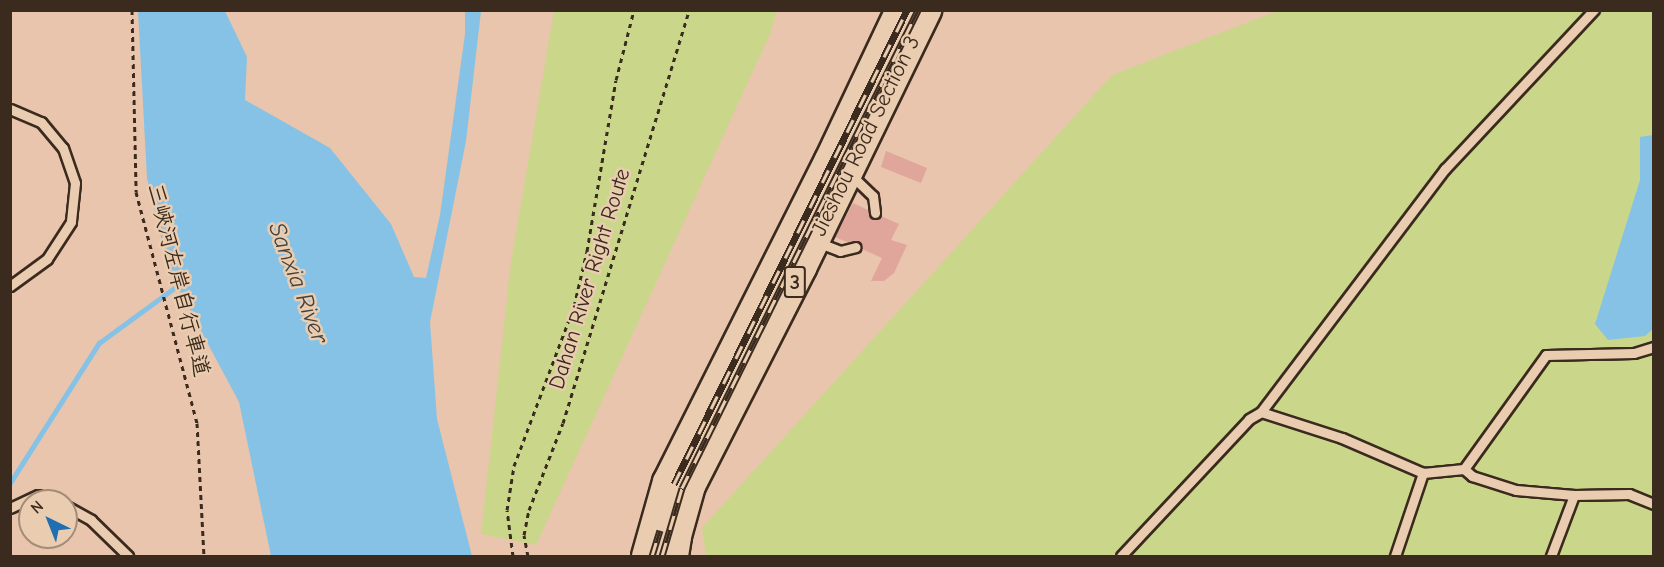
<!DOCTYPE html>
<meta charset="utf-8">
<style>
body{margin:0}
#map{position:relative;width:1664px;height:567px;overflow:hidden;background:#e8c5ac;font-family:"Comic Neue","LXGW WenKai TC",sans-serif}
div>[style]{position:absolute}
.green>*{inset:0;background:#cad78a}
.water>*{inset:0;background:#86c2e6}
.stream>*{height:4.5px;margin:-2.25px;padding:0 2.25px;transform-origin:2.25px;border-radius:2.25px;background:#86c2e6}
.building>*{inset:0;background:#e0a69b}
.path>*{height:3px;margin-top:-1.5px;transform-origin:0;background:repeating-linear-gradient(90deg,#3b2a1e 0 4.5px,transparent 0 9px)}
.roads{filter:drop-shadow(2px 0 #3b2a1e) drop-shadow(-2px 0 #3b2a1e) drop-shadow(0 2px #3b2a1e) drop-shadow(0 -2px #3b2a1e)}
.service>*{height:9px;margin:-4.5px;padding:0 4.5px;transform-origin:4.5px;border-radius:4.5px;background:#eacdb0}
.primary>*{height:28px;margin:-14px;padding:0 14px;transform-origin:14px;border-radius:14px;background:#eacdb0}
.rail>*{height:7px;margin-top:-3.5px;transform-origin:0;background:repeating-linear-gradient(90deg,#eacdb0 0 14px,#3b2a1e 0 28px);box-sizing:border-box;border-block:2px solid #3b2a1e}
span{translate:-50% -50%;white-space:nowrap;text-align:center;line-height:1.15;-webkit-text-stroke:5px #eacdb0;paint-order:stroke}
.shield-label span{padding:2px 4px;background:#eacdb0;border:2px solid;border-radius:4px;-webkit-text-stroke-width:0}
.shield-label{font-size:21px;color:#3b2a1e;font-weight:700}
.street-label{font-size:22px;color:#3b2a1e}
.water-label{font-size:24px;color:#46413c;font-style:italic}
.frame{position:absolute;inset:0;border:12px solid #3b2a1e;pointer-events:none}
.north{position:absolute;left:18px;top:489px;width:60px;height:60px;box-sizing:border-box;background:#eacdb0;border:2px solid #a48c76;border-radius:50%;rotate:317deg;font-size:16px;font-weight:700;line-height:24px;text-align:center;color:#3b2a1e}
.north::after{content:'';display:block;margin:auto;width:21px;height:27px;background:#1f6fb2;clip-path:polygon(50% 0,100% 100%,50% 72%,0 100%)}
</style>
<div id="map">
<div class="green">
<div style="clip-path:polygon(554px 11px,777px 11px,770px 34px,536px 545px,481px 534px,511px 262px)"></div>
<div style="clip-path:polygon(1277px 11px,1653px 11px,1653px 556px,706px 556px,702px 528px,1112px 75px)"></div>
</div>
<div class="water">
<div style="clip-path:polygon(138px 11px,225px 11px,247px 57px,245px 100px,330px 148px,391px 224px,414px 277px,426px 278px,440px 215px,465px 34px,465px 11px,481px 11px,466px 141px,430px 322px,437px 419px,472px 556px,271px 556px,239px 402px,169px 271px,147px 178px)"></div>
<div style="clip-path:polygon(1653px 135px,1653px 329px,1645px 336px,1608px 340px,1595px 324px,1640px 180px,1640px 137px)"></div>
</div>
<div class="stream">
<div style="left:10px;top:483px;width:166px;rotate:-57.6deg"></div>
<div style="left:99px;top:343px;width:102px;rotate:-36.2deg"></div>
</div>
<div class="building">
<div style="clip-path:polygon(886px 151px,927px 168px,921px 183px,881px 167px)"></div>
<div style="clip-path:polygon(853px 203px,868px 210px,872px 219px,876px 220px,881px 216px,899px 224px,891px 240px,907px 245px,894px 273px,884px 281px,871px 281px,882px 258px,862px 249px,858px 241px,847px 242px,835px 237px)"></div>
</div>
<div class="path">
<div style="left:132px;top:10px;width:182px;rotate:88.7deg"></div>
<div style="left:136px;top:192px;width:239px;rotate:75.2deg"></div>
<div style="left:197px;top:423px;width:133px;rotate:87deg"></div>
<div style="left:513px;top:556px;width:46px;rotate:-97.4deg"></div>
<div style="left:507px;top:510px;width:45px;rotate:-81deg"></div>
<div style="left:514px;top:466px;width:171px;rotate:-69.4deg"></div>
<div style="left:574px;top:306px;width:57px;rotate:-76.7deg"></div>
<div style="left:587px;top:251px;width:173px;rotate:-80.4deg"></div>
<div style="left:616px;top:80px;width:72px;rotate:-75.6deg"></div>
<div style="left:528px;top:556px;width:21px;rotate:-101deg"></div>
<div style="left:524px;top:535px;width:25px;rotate:-79deg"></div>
<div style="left:529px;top:510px;width:93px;rotate:-68.7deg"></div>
<div style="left:563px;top:423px;width:432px;rotate:-73deg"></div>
</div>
<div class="roads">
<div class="service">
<div style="left:10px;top:109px;width:34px;rotate:23deg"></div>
<div style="left:41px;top:122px;width:34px;rotate:50deg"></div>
<div style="left:63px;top:148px;width:37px;rotate:71deg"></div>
<div style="left:75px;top:183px;width:39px;rotate:96deg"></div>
<div style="left:71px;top:222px;width:44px;rotate:123deg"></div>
<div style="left:47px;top:259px;width:46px;rotate:143.9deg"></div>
<div style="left:850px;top:174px;width:32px;rotate:44deg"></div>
<div style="left:873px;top:196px;width:17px;rotate:83deg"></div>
<div style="left:817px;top:242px;width:25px;rotate:21deg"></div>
<div style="left:840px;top:251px;width:16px;rotate:-14deg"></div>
<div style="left:1261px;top:412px;width:85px;rotate:17.8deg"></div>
<div style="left:1342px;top:438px;width:88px;rotate:23.4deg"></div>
<div style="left:1423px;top:473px;width:41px;rotate:-5.6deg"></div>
<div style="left:1464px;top:469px;width:11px;rotate:41deg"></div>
<div style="left:1472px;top:476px;width:46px;rotate:17.7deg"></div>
<div style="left:1516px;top:490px;width:58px;rotate:4.9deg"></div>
<div style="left:1574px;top:495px;width:55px;rotate:-1deg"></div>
<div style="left:1629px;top:494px;width:27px;rotate:22deg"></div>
<div style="left:1464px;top:469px;width:140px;rotate:-54.3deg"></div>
<div style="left:1546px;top:355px;width:88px;rotate:-1.3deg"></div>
<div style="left:1634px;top:353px;width:21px;rotate:-17deg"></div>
<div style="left:66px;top:506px;width:29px;rotate:29deg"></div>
<div style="left:91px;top:520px;width:52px;rotate:44.2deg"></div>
<div style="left:10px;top:508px;width:31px;rotate:-25deg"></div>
<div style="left:38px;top:495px;width:17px;rotate:21deg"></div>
<div style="left:1121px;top:556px;width:187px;rotate:-46.9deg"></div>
<div style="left:1249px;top:419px;width:14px;rotate:-30deg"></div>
<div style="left:1261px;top:412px;width:305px;rotate:-52.9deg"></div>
<div style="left:1445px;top:169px;width:218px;rotate:-46.9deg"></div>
<div style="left:1395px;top:556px;width:88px;rotate:-71.4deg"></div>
<div style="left:1551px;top:556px;width:65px;rotate:-69.3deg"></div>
</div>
<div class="primary">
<div style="left:646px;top:556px;width:77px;rotate:-74.2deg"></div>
<div style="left:667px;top:482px;width:360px;rotate:-63.3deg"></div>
<div style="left:829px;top:160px;width:166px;rotate:-64.7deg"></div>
<div style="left:674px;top:556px;width:20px;rotate:-81deg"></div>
<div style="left:677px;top:536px;width:52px;rotate:-74.4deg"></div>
<div style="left:691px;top:486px;width:245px;rotate:-63deg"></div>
<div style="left:802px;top:268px;width:287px;rotate:-64.1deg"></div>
</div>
</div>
<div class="rail">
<div style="left:674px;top:484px;width:528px;rotate:-63.82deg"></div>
<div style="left:652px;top:556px;width:27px;rotate:-73deg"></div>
<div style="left:662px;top:556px;width:71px;rotate:-73.6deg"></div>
<div style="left:682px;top:488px;width:533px;rotate:-63.72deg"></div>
</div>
<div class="shield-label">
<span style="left:795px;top:282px">3</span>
</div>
<div class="street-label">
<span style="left:866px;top:136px;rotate:-64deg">Jieshou Road Section 3</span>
<span style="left:590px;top:279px;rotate:-73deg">Dahan River Right Route</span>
<span style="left:178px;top:280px;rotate:76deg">三峽河左岸自行車道</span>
</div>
<div class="water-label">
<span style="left:298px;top:283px;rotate:69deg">Sanxia River</span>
</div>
<div class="frame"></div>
<div class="north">N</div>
</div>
